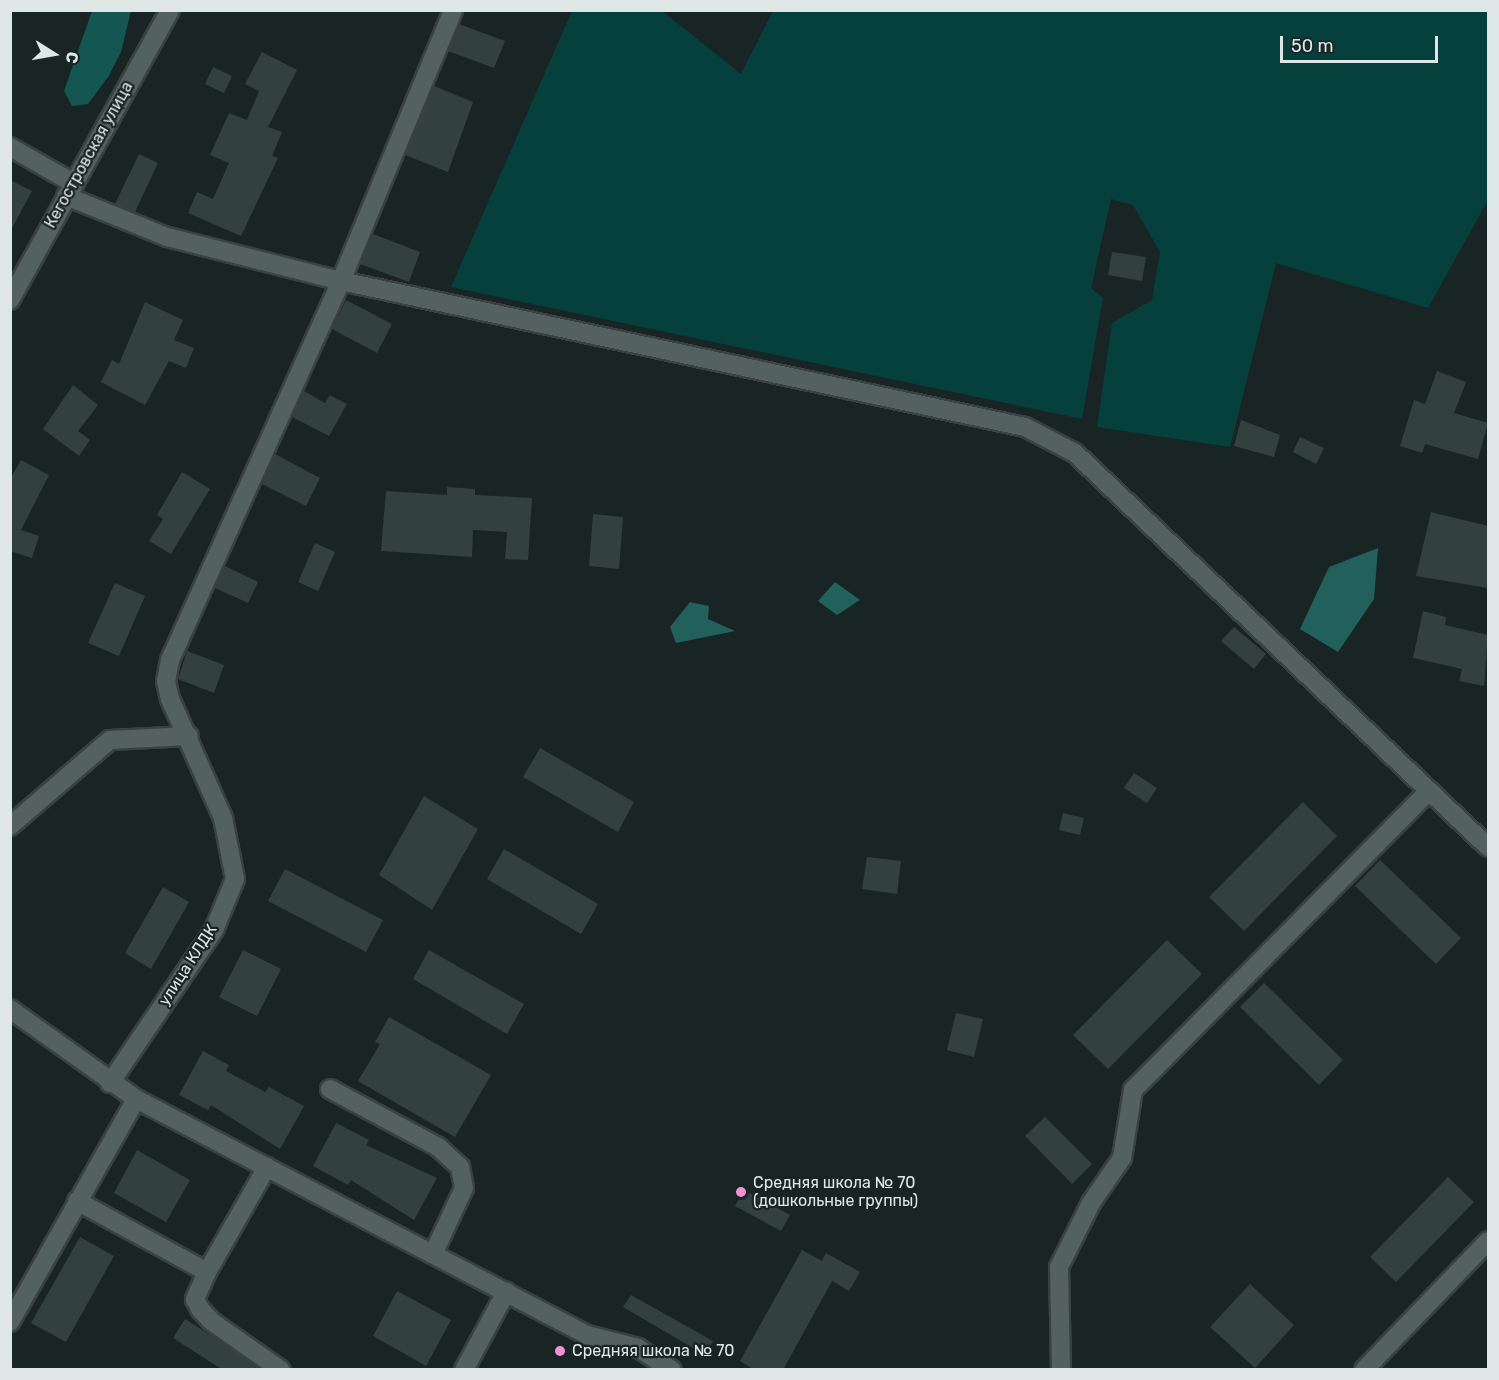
<!DOCTYPE html>
<meta charset="utf-8">
<style>
body{margin:0}
#map{position:relative;width:1499px;height:1380px;overflow:hidden;background:#182524;font-family:Rubik,sans-serif}
div>[style]{position:absolute}
.green>*{inset:0;background:#05403d}
.forest>*{inset:0;background:#145652}
.water>*{inset:0;background:#22605c}
.building>*{inset:0;background:#32403e}
.roads{filter:drop-shadow(2px 0 #394241) drop-shadow(-2px 0 #394241) drop-shadow(0 2px #394241) drop-shadow(0 -2px #394241)}
.minor>*{height:18px;margin:-9px;padding:0 9px;transform-origin:9px;border-radius:9px;background:#536160}
.dots>*{width:16px;height:16px;translate:-50% -50%;box-sizing:border-box;border:3px solid #182524;border-radius:50%}
span{translate:-50% -50%;white-space:nowrap;text-align:center;line-height:1.15;-webkit-text-stroke:4.5px #182524;paint-order:stroke}
.street-label{font-size:16px;color:#dfe7e6}
.poi-label{font-size:16px;color:#dfe7e6}
.left{translate:0 -50%;text-align:left}
.frame{position:absolute;inset:0;border:12px solid #dfe7e6;pointer-events:none}
.north{position:absolute;left:24px;top:24px;width:60px;height:60px;-webkit-text-stroke:4px #182524;paint-order:stroke;rotate:101deg;font-size:16px;font-weight:700;line-height:24px;text-align:center;color:#dfe7e6}
.north::after{content:'';display:block;margin:auto;width:21px;height:27px;background:#dfe7e6;clip-path:polygon(50% 0,100% 100%,50% 72%,0 100%)}
.scale{position:absolute;left:1280px;top:36px;width:158px;height:27px;box-sizing:border-box;border:3px solid #dfe7e6;border-top:0;padding-left:8px;font-size:18px;line-height:21px;white-space:nowrap;color:#dfe7e6;-webkit-text-stroke:4px #182524;paint-order:stroke}
</style>
<div id="map">
<div class="green">
<div style="clip-path:polygon(572px 11px,662px 11px,741px 74px,773px 11px,1488px 11px,1488px 200px,1428px 308px,1276px 263px,1230px 447px,1097px 427px,1112px 323px,1152px 300px,1160px 252px,1133px 205px,1111px 199px,1091px 288px,1103px 298px,1082px 419px,451px 287px)"></div>
</div>
<div class="forest">
<div style="clip-path:polygon(92px 11px,131px 11px,121px 52px,108px 77px,88px 104px,72px 106px,64px 91px)"></div>
</div>
<div class="water">
<div style="clip-path:polygon(1378px 548px,1374px 599px,1338px 652px,1300px 629px,1329px 567px)"></div>
<div style="clip-path:polygon(835px 582px,860px 600px,837px 615px,818px 601px)"></div>
<div style="clip-path:polygon(690px 602px,709px 606px,708px 619px,735px 631px,676px 643px,670px 627px)"></div>
</div>
<div class="building">
<div style="clip-path:polygon(459px 24px,505px 41px,494px 68px,448px 51px)"></div>
<div style="clip-path:polygon(262px 52px,297px 70px,268px 127px,282px 132px,272px 156px,278px 158px,241px 236px,188px 213px,197px 192px,213px 199px,229px 163px,210px 155px,229px 113px,247px 120px,259px 91px,245px 84px)"></div>
<div style="clip-path:polygon(213px 67px,232px 76px,224px 93px,205px 84px)"></div>
<div style="clip-path:polygon(434px 86px,473px 102px,448px 172px,405px 155px)"></div>
<div style="clip-path:polygon(139px 154px,158px 163px,135px 212px,115px 204px)"></div>
<div style="clip-path:polygon(10px 180px,32px 191px,10px 232px)"></div>
<div style="clip-path:polygon(373px 234px,420px 252px,409px 282px,360px 264px)"></div>
<div style="clip-path:polygon(1112px 252px,1146px 257px,1142px 281px,1108px 275px)"></div>
<div style="clip-path:polygon(346px 300px,392px 324px,377px 353px,332px 329px)"></div>
<div style="clip-path:polygon(145px 302px,183px 320px,174px 340px,194px 348px,186px 368px,169px 361px,145px 405px,101px 382px,112px 360px,119px 364px)"></div>
<div style="clip-path:polygon(1437px 371px,1466px 382px,1454px 413px,1488px 423px,1478px 459px,1425px 444px,1422px 453px,1400px 446px,1414px 400px,1425px 404px)"></div>
<div style="clip-path:polygon(73px 385px,98px 405px,78px 431px,90px 440px,79px 456px,43px 429px)"></div>
<div style="clip-path:polygon(304px 391px,325px 403px,330px 395px,347px 404px,329px 436px,292px 417px)"></div>
<div style="clip-path:polygon(1241px 420px,1280px 435px,1274px 457px,1234px 446px)"></div>
<div style="clip-path:polygon(1300px 437px,1324px 448px,1316px 464px,1293px 452px)"></div>
<div style="clip-path:polygon(275px 454px,320px 478px,306px 506px,262px 484px)"></div>
<div style="clip-path:polygon(21px 460px,49px 475px,21px 530px,39px 536px,32px 558px,10px 551px,10px 479px)"></div>
<div style="clip-path:polygon(182px 472px,210px 489px,171px 554px,149px 541px,163px 519px,157px 515px)"></div>
<div style="clip-path:polygon(447px 487px,475px 489px,475px 495px,532px 498px,528px 560px,505px 559px,507px 532px,473px 530px,472px 557px,381px 551px,386px 491px,447px 495px)"></div>
<div style="clip-path:polygon(1431px 512px,1488px 526px,1488px 588px,1416px 576px)"></div>
<div style="clip-path:polygon(593px 514px,623px 517px,619px 569px,589px 566px)"></div>
<div style="clip-path:polygon(315px 543px,335px 552px,318px 591px,298px 582px)"></div>
<div style="clip-path:polygon(225px 566px,258px 582px,248px 603px,215px 588px)"></div>
<div style="clip-path:polygon(115px 583px,145px 596px,119px 656px,88px 643px)"></div>
<div style="clip-path:polygon(1423px 611px,1446px 617px,1445px 625px,1488px 635px,1484px 686px,1459px 681px,1462px 669px,1413px 658px)"></div>
<div style="clip-path:polygon(1234px 627px,1266px 654px,1254px 669px,1221px 641px)"></div>
<div style="clip-path:polygon(187px 651px,224px 665px,214px 693px,178px 679px)"></div>
<div style="clip-path:polygon(540px 748px,634px 802px,618px 832px,523px 777px)"></div>
<div style="clip-path:polygon(1134px 773px,1157px 788px,1147px 803px,1124px 788px)"></div>
<div style="clip-path:polygon(424px 796px,478px 829px,432px 910px,379px 875px)"></div>
<div style="clip-path:polygon(1303px 802px,1337px 836px,1244px 931px,1209px 897px)"></div>
<div style="clip-path:polygon(1063px 813px,1084px 818px,1080px 835px,1059px 830px)"></div>
<div style="clip-path:polygon(504px 849px,598px 904px,581px 934px,487px 879px)"></div>
<div style="clip-path:polygon(867px 857px,901px 861px,897px 894px,862px 889px)"></div>
<div style="clip-path:polygon(1380px 860px,1461px 938px,1436px 964px,1355px 886px)"></div>
<div style="clip-path:polygon(285px 869px,383px 920px,366px 952px,268px 901px)"></div>
<div style="clip-path:polygon(163px 887px,189px 902px,151px 969px,125px 953px)"></div>
<div style="clip-path:polygon(1167px 940px,1202px 974px,1108px 1069px,1073px 1035px)"></div>
<div style="clip-path:polygon(243px 950px,281px 969px,257px 1016px,219px 997px)"></div>
<div style="clip-path:polygon(429px 950px,524px 1004px,507px 1034px,413px 979px)"></div>
<div style="clip-path:polygon(1264px 983px,1343px 1060px,1319px 1085px,1240px 1007px)"></div>
<div style="clip-path:polygon(956px 1013px,983px 1019px,974px 1057px,947px 1050px)"></div>
<div style="clip-path:polygon(389px 1017px,491px 1075px,455px 1137px,358px 1081px,380px 1044px,375px 1042px)"></div>
<div style="clip-path:polygon(203px 1051px,229px 1065px,226px 1071px,265px 1092px,269px 1087px,304px 1106px,280px 1149px,211px 1105px,208px 1110px,179px 1095px)"></div>
<div style="clip-path:polygon(1045px 1117px,1092px 1164px,1072px 1184px,1025px 1136px)"></div>
<div style="clip-path:polygon(336px 1123px,369px 1140px,366px 1145px,437px 1178px,414px 1220px,351px 1180px,348px 1185px,313px 1166px)"></div>
<div style="clip-path:polygon(137px 1150px,190px 1180px,166px 1222px,114px 1193px)"></div>
<div style="clip-path:polygon(1448px 1177px,1474px 1202px,1396px 1282px,1370px 1257px)"></div>
<div style="clip-path:polygon(744px 1190px,790px 1215px,781px 1231px,735px 1206px)"></div>
<div style="clip-path:polygon(80px 1237px,114px 1256px,66px 1342px,31px 1323px)"></div>
<div style="clip-path:polygon(802px 1250px,822px 1261px,826px 1253px,860px 1272px,849px 1291px,832px 1281px,783px 1370px,755px 1370px,740px 1361px)"></div>
<div style="clip-path:polygon(1250px 1284px,1294px 1325px,1255px 1368px,1210px 1327px)"></div>
<div style="clip-path:polygon(397px 1291px,451px 1320px,426px 1366px,373px 1336px)"></div>
<div style="clip-path:polygon(631px 1295px,713px 1341px,705px 1355px,623px 1307px)"></div>
<div style="clip-path:polygon(185px 1319px,220px 1341px,261px 1370px,223px 1370px,173px 1338px)"></div>
</div>
<div class="roads">
<div class="minor">
<div style="left:10px;top:147px;width:73px;rotate:29.7deg"></div>
<div style="left:66px;top:196px;width:109px;rotate:22.1deg"></div>
<div style="left:167px;top:237px;width:179px;rotate:14.2deg"></div>
<div style="left:341px;top:281px;width:699px;rotate:12.05deg"></div>
<div style="left:1025px;top:427px;width:56px;rotate:27.5deg"></div>
<div style="left:1075px;top:453px;width:571px;rotate:43.65deg"></div>
<div style="left:10px;top:300px;width:331px;rotate:-61.1deg"></div>
<div style="left:10px;top:826px;width:132px;rotate:-40.7deg"></div>
<div style="left:110px;top:740px;width:79px;rotate:-2.9deg"></div>
<div style="left:10px;top:1009px;width:155px;rotate:35.5deg"></div>
<div style="left:136px;top:1099px;width:509px;rotate:27.62deg"></div>
<div style="left:587px;top:1335px;width:53px;rotate:14.3deg"></div>
<div style="left:638px;top:1348px;width:40px;rotate:32.9deg"></div>
<div style="left:110px;top:1083px;width:185px;rotate:-55.8deg"></div>
<div style="left:214px;top:930px;width:55px;rotate:-67.6deg"></div>
<div style="left:235px;top:879px;width:62px;rotate:-101.1deg"></div>
<div style="left:223px;top:818px;width:130px;rotate:-114deg"></div>
<div style="left:170px;top:699px;width:18px;rotate:-103deg"></div>
<div style="left:166px;top:681px;width:21px;rotate:-79deg"></div>
<div style="left:170px;top:660px;width:416px;rotate:-65.7deg"></div>
<div style="left:341px;top:281px;width:293px;rotate:-67.5deg"></div>
<div style="left:330px;top:1089px;width:123px;rotate:28.2deg"></div>
<div style="left:438px;top:1147px;width:30px;rotate:42deg"></div>
<div style="left:460px;top:1167px;width:21px;rotate:79deg"></div>
<div style="left:464px;top:1188px;width:71px;rotate:115.1deg"></div>
<div style="left:77px;top:1201px;width:148px;rotate:28.6deg"></div>
<div style="left:207px;top:1272px;width:30px;rotate:114deg"></div>
<div style="left:195px;top:1299px;width:11px;rotate:63deg"></div>
<div style="left:200px;top:1309px;width:16px;rotate:47deg"></div>
<div style="left:211px;top:1321px;width:85px;rotate:35deg"></div>
<div style="left:207px;top:1272px;width:121px;rotate:-60.3deg"></div>
<div style="left:10px;top:1322px;width:256px;rotate:-60.5deg"></div>
<div style="left:464px;top:1370px;width:89px;rotate:-61.7deg"></div>
<div style="left:1061px;top:1370px;width:103px;rotate:-91.1deg"></div>
<div style="left:1059px;top:1267px;width:72px;rotate:-63.4deg"></div>
<div style="left:1091px;top:1203px;width:55px;rotate:-55.4deg"></div>
<div style="left:1122px;top:1158px;width:69px;rotate:-80.8deg"></div>
<div style="left:1133px;top:1090px;width:421px;rotate:-45.3deg"></div>
<div style="left:1364px;top:1370px;width:179px;rotate:-46.1deg"></div>
</div>
</div>
<div class="dots">
<div style="left:741px;top:1192px;background:#f391d6"></div>
<div style="left:560px;top:1351px;background:#f391d6"></div>
</div>
<div class="street-label">
<span style="left:89px;top:155px;rotate:-61deg">Кегостровская улица</span>
<span style="left:188px;top:965px;rotate:-57deg">улица КЛДК</span>
</div>
<div class="poi-label">
<span class="left" style="left:753px;top:1192px">Средняя школа № 70<br>(дошкольные группы)</span>
<span class="left" style="left:572px;top:1351px">Средняя школа № 70</span>
</div>
<div class="frame"></div>
<div class="north">С</div>
<div class="scale">50 m</div>
</div>
